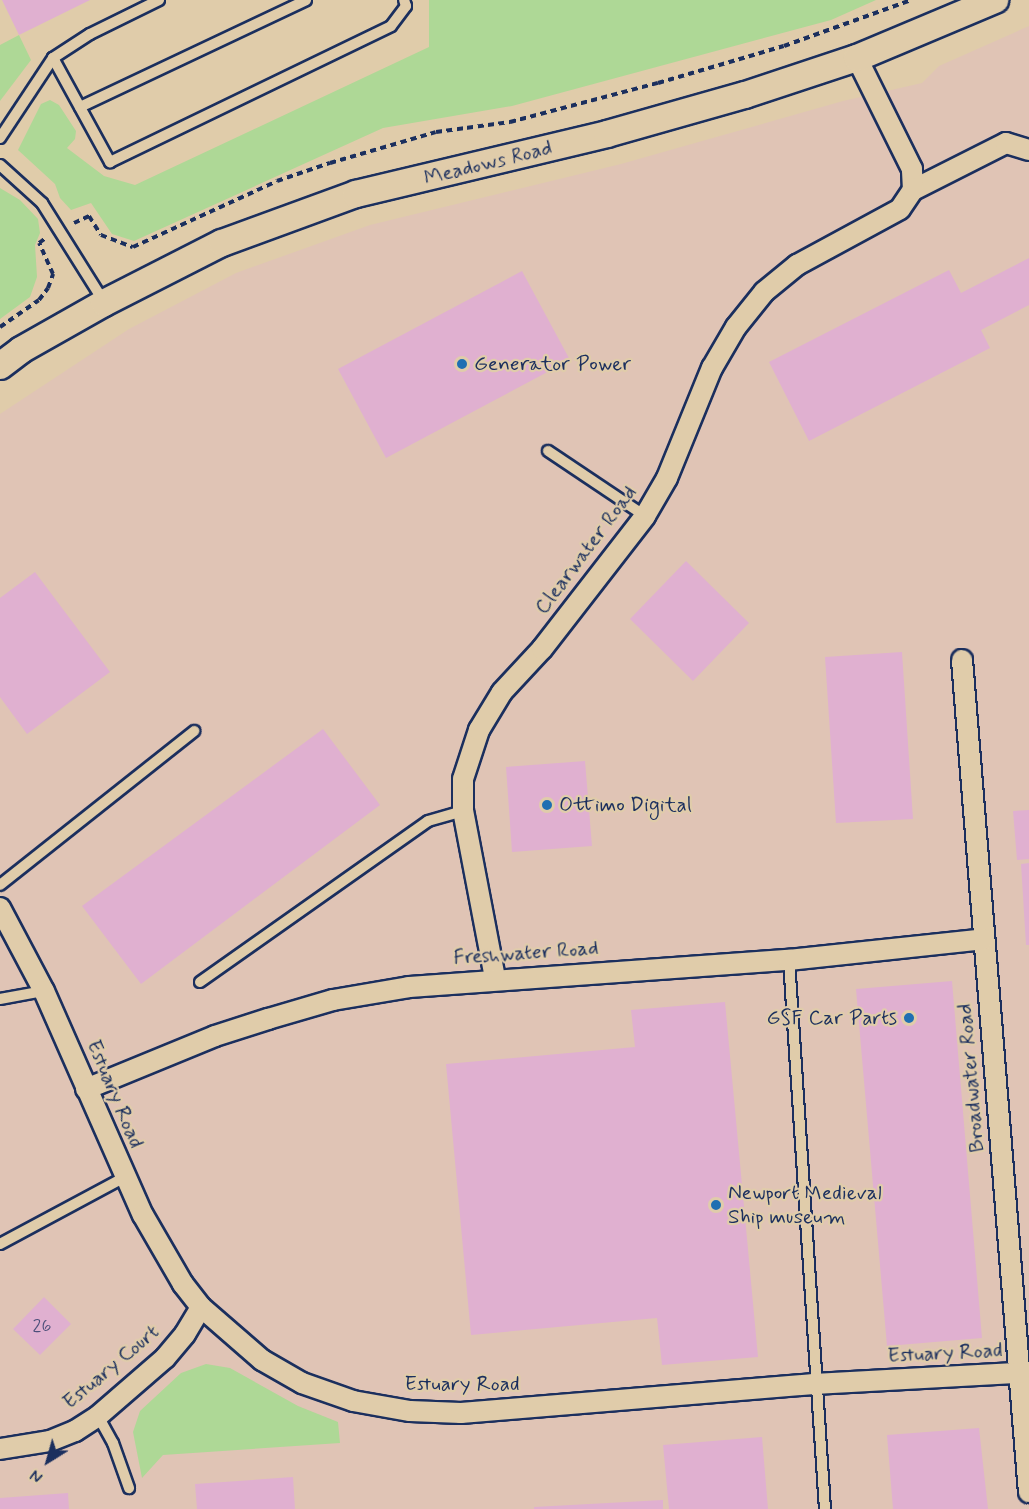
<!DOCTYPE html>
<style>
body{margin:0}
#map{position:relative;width:1029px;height:1509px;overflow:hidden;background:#e0ccaa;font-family:Mynerve,sans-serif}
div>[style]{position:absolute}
.built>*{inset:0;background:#e0c4b5}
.green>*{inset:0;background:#aed896}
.building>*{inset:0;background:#e0b0d0}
.path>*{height:4px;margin-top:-2px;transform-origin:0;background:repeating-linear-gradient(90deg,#1b2f5e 0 6px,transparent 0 10.5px)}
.roads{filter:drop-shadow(2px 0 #1b2f5e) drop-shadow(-2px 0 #1b2f5e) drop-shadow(0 2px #1b2f5e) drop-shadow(0 -2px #1b2f5e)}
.service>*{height:10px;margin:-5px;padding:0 5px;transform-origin:5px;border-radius:5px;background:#e0ccaa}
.minor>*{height:20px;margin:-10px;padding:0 10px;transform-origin:10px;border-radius:10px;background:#e0ccaa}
.tertiary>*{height:26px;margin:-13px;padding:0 13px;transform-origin:13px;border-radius:13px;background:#e0ccaa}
.dots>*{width:16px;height:16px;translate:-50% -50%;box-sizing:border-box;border:3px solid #e0ccaa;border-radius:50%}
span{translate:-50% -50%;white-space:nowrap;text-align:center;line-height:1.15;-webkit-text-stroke:4.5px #e0ccaa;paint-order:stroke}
.number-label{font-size:18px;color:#4c4f7a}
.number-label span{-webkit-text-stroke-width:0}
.street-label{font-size:21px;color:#1b2f5e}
.poi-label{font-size:21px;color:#1b2f5e}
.left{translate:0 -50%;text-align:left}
.right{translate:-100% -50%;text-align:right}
.north{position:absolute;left:18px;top:1431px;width:60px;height:60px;-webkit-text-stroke:4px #e0ccaa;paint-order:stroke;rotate:217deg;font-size:16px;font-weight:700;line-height:24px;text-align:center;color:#1b2f5e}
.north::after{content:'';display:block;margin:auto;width:21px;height:27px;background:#1b2f5e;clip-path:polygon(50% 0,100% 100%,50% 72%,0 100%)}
</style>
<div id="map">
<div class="built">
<div style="clip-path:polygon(1029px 26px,1029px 1509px,0 1509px,0 414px,129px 329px,236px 273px,370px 225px,621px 164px,843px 101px,922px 83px,939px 66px)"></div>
</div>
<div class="green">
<div style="clip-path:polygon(429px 0,876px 0,831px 20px,512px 106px,383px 128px,134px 241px,112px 234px,91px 203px,71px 210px,60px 198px,55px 184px,18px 150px,41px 104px,50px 100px,59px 105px,76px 131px,75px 139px,67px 148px,104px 176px,135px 185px,429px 47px)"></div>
<div style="clip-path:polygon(19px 35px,31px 60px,0 101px,0 45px)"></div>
<div style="clip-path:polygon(0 188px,20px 200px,38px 219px,40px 233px,35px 245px,37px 277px,30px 297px,0 319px)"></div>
<div style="clip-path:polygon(206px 1364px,230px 1368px,298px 1406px,338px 1422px,340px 1443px,163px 1455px,142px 1478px,133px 1432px,140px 1411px,181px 1373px)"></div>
</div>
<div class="building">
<div style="clip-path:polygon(2px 0,90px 0,19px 35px)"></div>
<div style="clip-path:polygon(1029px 258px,1029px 305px,981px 330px,990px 348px,809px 441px,769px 362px,949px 270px,961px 293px)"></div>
<div style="clip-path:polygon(522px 271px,570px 360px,386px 458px,338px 369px)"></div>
<div style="clip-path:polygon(686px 561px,749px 623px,693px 681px,630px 619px)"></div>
<div style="clip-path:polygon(35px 572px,110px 672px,27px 734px,0 697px,0 598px)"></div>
<div style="clip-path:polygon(902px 652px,913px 819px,836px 823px,825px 657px)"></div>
<div style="clip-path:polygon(323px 729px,380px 805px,141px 984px,82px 906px)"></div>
<div style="clip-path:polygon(585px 761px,592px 846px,512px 852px,506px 767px)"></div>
<div style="clip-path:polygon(1029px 810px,1029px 859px,1017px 860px,1013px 811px)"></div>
<div style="clip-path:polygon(1029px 863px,1029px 945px,1026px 945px,1021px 864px)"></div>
<div style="clip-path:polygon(952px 981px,982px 1338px,887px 1346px,856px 989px)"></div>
<div style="clip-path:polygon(725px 1002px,758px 1357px,662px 1365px,657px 1318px,471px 1335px,446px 1064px,635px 1047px,631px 1010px)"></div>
<div style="clip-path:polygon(44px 1297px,71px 1324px,40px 1355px,13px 1329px)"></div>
<div style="clip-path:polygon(979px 1428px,988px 1509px,893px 1509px,887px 1435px)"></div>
<div style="clip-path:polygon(762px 1437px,768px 1509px,669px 1509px,663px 1445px)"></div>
<div style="clip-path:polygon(293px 1477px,295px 1509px,197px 1509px,195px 1484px)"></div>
<div style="clip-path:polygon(68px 1493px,69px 1509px,0 1509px,0 1498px)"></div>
<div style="clip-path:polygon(663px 1500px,663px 1509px,534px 1509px,534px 1507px)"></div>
</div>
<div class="path">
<div style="left:74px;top:223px;width:17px;rotate:-25deg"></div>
<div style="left:89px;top:216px;width:22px;rotate:58deg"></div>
<div style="left:101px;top:235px;width:34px;rotate:21deg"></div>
<div style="left:133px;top:247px;width:158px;rotate:-24.6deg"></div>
<div style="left:277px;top:181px;width:56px;rotate:-18.8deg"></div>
<div style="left:330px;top:163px;width:110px;rotate:-16.3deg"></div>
<div style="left:436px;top:132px;width:75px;rotate:-7.7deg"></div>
<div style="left:510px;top:122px;width:153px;rotate:-14.8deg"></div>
<div style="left:658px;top:83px;width:131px;rotate:-16.4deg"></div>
<div style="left:784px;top:46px;width:135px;rotate:-19.9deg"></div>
<div style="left:0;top:327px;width:47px;rotate:-34.7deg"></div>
<div style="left:39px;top:300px;width:15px;rotate:-53deg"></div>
<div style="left:48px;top:288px;width:15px;rotate:-70deg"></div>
<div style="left:53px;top:274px;width:34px;rotate:-114deg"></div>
<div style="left:39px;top:243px;width:9px;rotate:-36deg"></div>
</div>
<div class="roads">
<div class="service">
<div style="left:53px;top:58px;width:119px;rotate:61.3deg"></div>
<div style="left:110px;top:162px;width:312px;rotate:-25.8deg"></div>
<div style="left:391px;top:26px;width:25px;rotate:-53deg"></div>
<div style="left:406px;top:6px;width:6px;rotate:-108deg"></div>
<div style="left:80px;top:107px;width:250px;rotate:-25.3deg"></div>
<div style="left:0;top:138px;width:96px;rotate:-56.5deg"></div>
<div style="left:53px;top:58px;width:44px;rotate:-33deg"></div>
<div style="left:90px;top:34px;width:77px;rotate:-26.2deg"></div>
<div style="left:0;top:165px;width:57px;rotate:42.1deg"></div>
<div style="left:42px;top:203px;width:117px;rotate:57.9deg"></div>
<div style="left:548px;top:451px;width:117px;rotate:33.8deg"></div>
<div style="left:0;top:885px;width:248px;rotate:-38.4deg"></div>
<div style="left:789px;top:960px;width:550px;rotate:86.25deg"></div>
<div style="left:200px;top:982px;width:279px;rotate:-35.2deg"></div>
<div style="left:428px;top:821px;width:36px;rotate:-16deg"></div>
<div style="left:0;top:999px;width:45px;rotate:-10.3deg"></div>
<div style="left:0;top:1244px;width:142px;rotate:-28.2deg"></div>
<div style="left:98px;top:1416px;width:31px;rotate:61deg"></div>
<div style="left:113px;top:1443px;width:48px;rotate:70.4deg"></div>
</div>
<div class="minor">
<div style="left:913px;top:190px;width:104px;rotate:-26.8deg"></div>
<div style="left:1006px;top:143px;width:24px;rotate:17deg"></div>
<div style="left:962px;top:660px;width:835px;rotate:85.4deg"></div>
<div style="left:0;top:908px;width:94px;rotate:62.1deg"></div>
<div style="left:44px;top:991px;width:245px;rotate:66.2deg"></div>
<div style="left:143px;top:1215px;width:80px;rotate:59.9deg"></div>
<div style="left:183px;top:1284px;width:29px;rotate:52deg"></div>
<div style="left:201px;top:1307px;width:81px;rotate:41deg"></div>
<div style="left:262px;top:1360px;width:46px;rotate:29.9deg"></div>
<div style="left:302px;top:1383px;width:54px;rotate:19.4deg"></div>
<div style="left:353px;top:1401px;width:58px;rotate:10deg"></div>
<div style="left:410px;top:1411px;width:51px;rotate:2.2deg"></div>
<div style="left:461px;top:1413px;width:354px;rotate:-4.7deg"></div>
<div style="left:814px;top:1384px;width:206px;rotate:-3.1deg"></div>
<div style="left:495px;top:978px;width:170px;rotate:-100.8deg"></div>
<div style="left:463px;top:811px;width:32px;rotate:-90deg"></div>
<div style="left:463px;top:779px;width:52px;rotate:-71.9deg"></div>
<div style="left:479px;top:730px;width:44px;rotate:-58.8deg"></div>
<div style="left:502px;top:692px;width:59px;rotate:-47.1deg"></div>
<div style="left:542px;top:649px;width:168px;rotate:-52.2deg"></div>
<div style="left:645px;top:516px;width:44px;rotate:-59.9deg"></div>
<div style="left:667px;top:478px;width:119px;rotate:-67.8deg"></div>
<div style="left:712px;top:368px;width:48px;rotate:-59.7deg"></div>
<div style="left:736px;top:327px;width:45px;rotate:-51.3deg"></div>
<div style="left:764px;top:292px;width:43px;rotate:-39.3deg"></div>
<div style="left:797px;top:265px;width:117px;rotate:-28.5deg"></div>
<div style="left:900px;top:209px;width:23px;rotate:-56deg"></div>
<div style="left:913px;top:190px;width:21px;rotate:-93deg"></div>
<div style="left:912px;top:169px;width:124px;rotate:-116.4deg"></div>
<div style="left:86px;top:1089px;width:139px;rotate:-22.3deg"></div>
<div style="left:215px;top:1036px;width:56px;rotate:-17.8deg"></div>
<div style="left:268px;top:1019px;width:68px;rotate:-16.3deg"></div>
<div style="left:333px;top:1000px;width:77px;rotate:-9.7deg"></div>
<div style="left:409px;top:987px;width:381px;rotate:-4.1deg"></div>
<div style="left:789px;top:960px;width:196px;rotate:-6.1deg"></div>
<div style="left:0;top:1449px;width:51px;rotate:-9.1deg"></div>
<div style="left:50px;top:1441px;width:27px;rotate:-22deg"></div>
<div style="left:75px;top:1431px;width:27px;rotate:-33deg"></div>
<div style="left:98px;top:1416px;width:89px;rotate:-40.9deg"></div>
<div style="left:165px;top:1358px;width:31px;rotate:-50deg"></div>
<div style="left:185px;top:1334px;width:31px;rotate:-59deg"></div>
</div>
<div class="tertiary">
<div style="left:0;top:366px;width:26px;rotate:-37deg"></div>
<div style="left:21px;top:350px;width:95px;rotate:-29.5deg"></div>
<div style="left:104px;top:303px;width:132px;rotate:-27deg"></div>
<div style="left:222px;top:243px;width:143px;rotate:-20.1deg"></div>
<div style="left:356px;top:194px;width:258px;rotate:-13.4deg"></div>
<div style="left:607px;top:134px;width:143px;rotate:-15.8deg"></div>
<div style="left:745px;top:95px;width:118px;rotate:-18.3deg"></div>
<div style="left:857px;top:58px;width:150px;rotate:-22.8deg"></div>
</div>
</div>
<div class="dots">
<div style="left:462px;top:364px;background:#1f6fb2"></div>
<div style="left:547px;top:805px;background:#1f6fb2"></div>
<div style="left:909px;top:1018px;background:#1f6fb2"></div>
<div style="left:716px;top:1205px;background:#1f6fb2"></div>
</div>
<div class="number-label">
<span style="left:42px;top:1326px">26</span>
</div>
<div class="street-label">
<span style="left:488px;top:163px;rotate:-14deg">Meadows Road</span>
<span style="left:586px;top:550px;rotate:-53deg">Clearwater Road</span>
<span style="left:526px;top:953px;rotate:-4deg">Freshwater Road</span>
<span style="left:971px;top:1078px;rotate:-95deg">Broadwater Road</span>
<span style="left:115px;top:1094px;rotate:67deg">Estuary Road</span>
<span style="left:945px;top:1353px;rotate:-3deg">Estuary Road</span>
<span style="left:111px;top:1367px;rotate:-40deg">Estuary Court</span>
<span style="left:462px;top:1384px">Estuary Road</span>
</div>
<div class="poi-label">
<span class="left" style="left:474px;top:364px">Generator Power</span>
<span class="left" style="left:559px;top:805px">Ottimo Digital</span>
<span class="right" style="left:897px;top:1018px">GSF Car Parts</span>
<span class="left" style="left:728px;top:1205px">Newport Medieval<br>Ship museum</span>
</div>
<div class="north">N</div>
</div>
